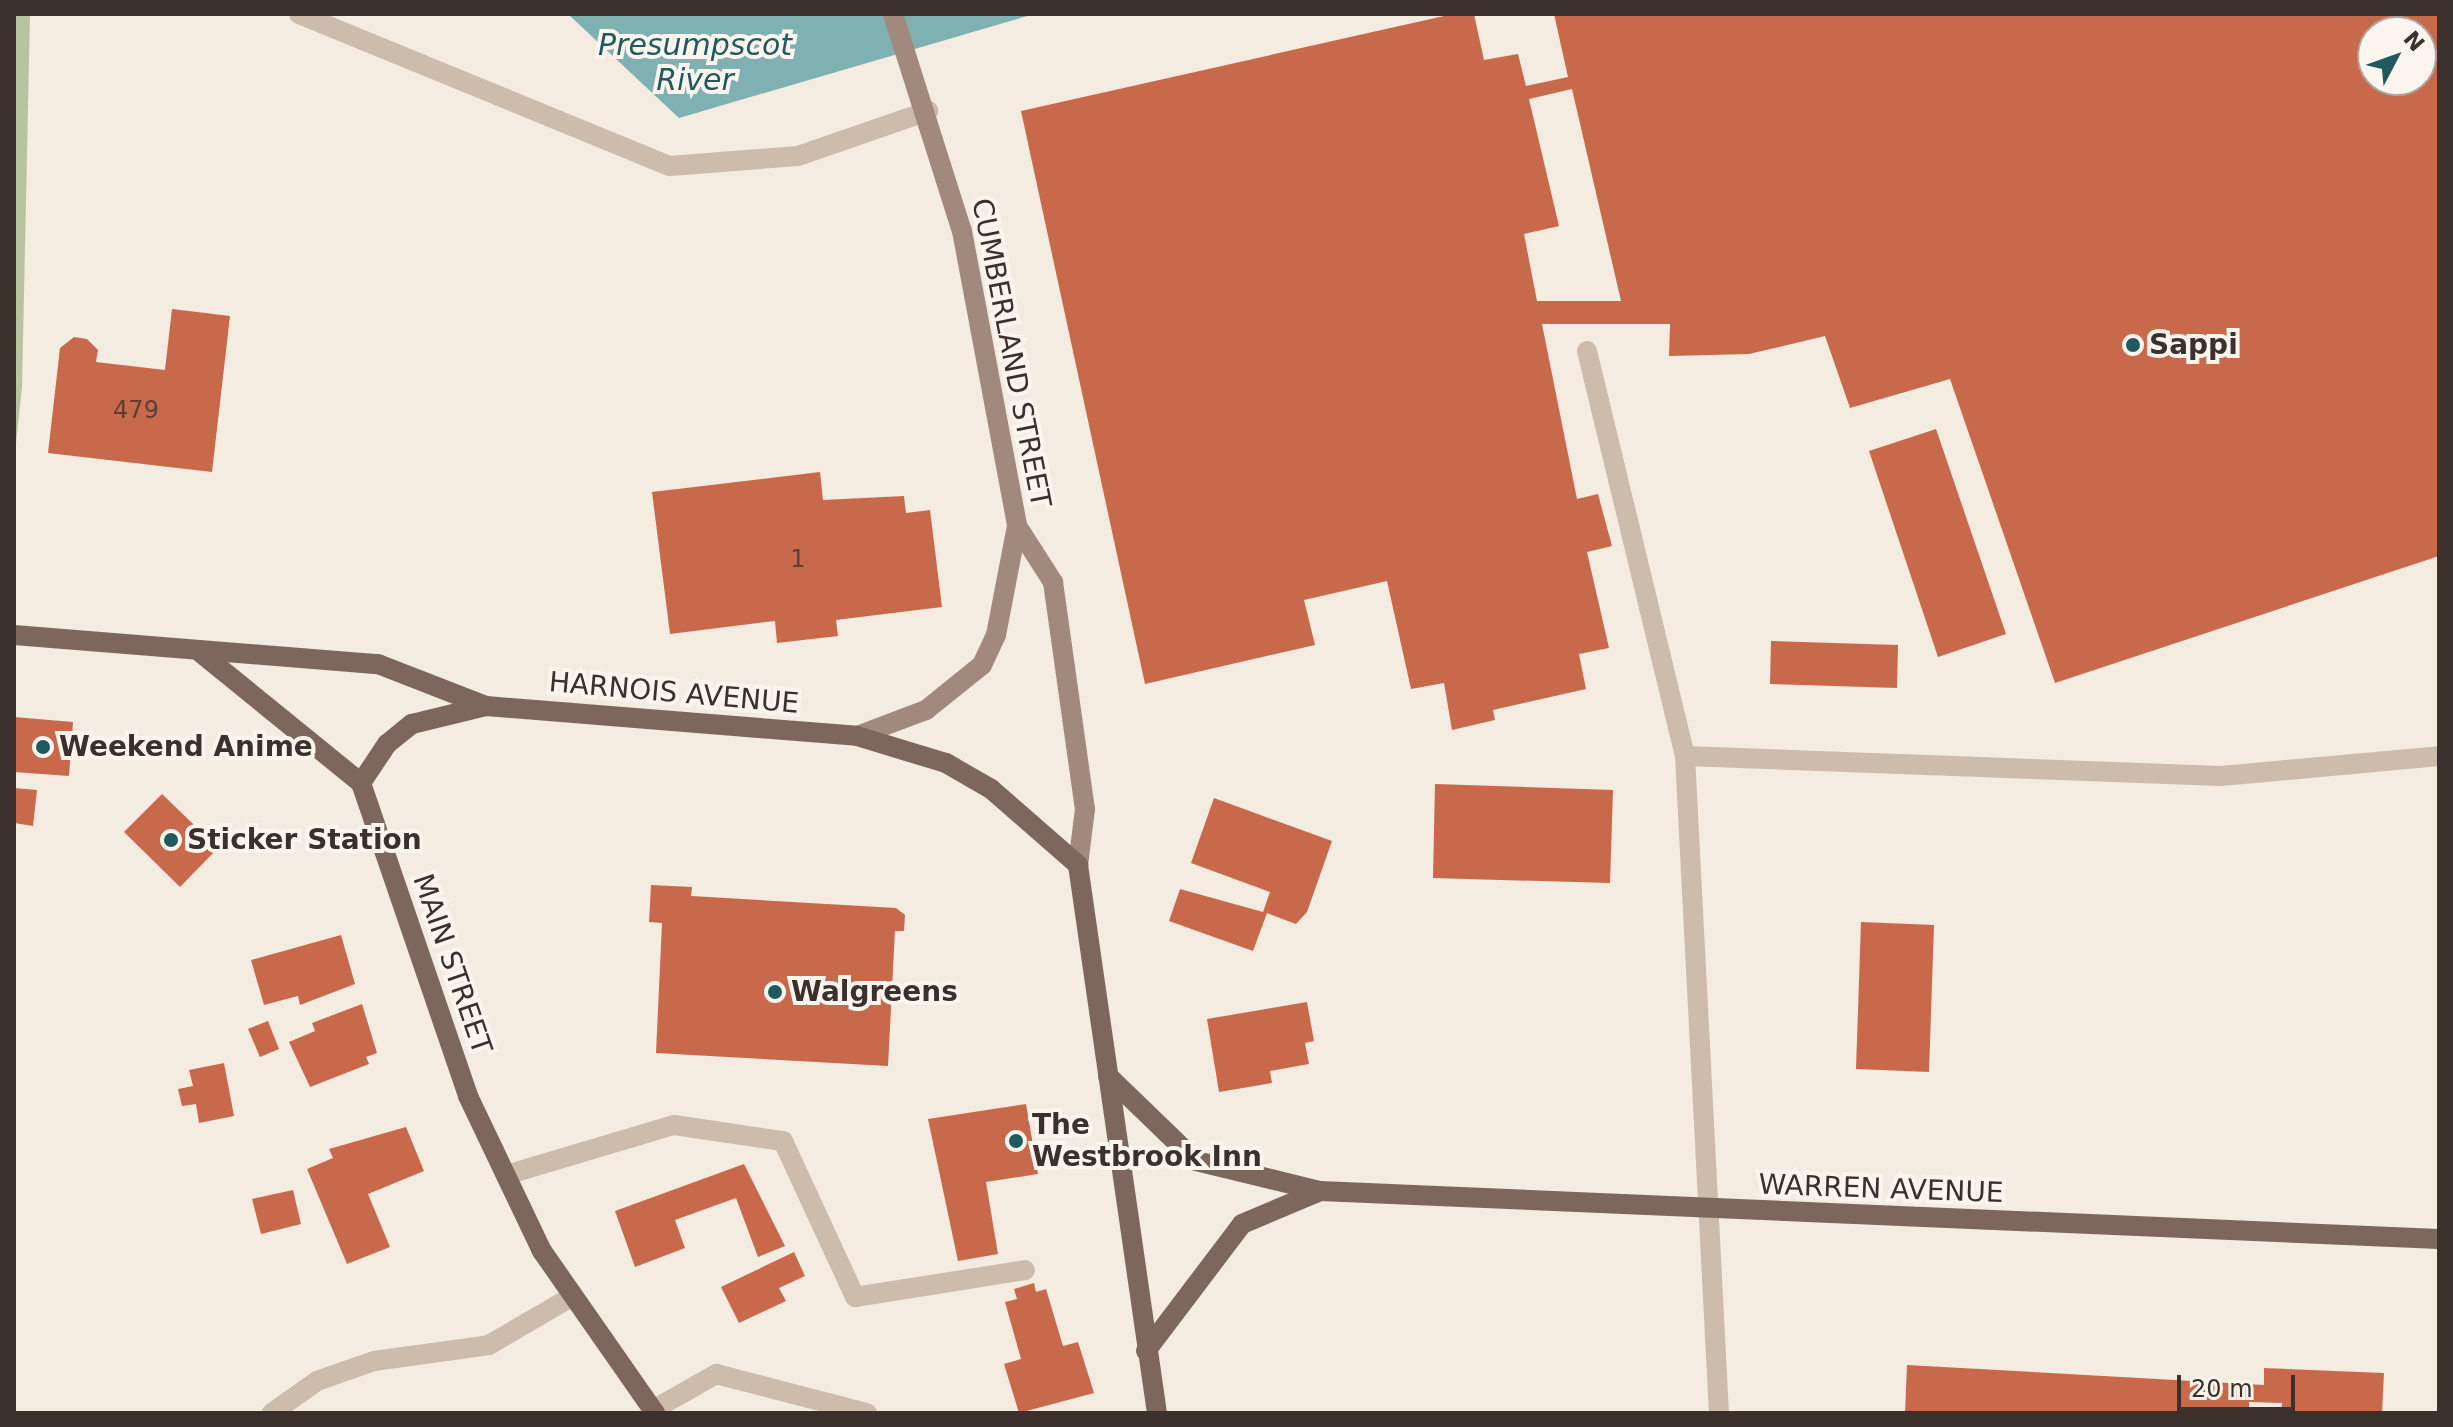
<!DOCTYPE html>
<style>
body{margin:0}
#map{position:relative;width:2453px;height:1427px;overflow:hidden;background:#f4ebe1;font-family:"DejaVu Sans",sans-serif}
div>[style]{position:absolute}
.green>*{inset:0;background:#b8c4a0}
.water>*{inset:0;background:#7fb0b2}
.building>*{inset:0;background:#c8694b}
.service>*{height:20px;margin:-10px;padding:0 10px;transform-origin:10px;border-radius:10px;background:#cdbbac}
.secondary>*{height:20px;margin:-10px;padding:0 10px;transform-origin:10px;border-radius:10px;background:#a18a7d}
.primary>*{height:20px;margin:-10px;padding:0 10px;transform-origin:10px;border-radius:10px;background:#7d675c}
.dots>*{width:22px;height:22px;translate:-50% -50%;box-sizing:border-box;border:4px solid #fbf5ee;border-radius:50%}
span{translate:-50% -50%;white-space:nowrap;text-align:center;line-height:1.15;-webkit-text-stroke:8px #fbf5ee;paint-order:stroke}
.number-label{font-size:24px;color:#5e3e33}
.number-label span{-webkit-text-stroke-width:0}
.poi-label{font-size:28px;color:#3b302b;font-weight:700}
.left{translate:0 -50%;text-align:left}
.street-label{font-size:28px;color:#3b302b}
.water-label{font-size:30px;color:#1f5a5e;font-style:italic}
.frame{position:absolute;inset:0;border:16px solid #3b302b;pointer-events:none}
.north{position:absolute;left:2357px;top:16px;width:80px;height:80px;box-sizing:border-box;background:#fbf5ee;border:2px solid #aea6a0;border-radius:50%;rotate:49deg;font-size:22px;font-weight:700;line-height:32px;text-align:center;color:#3b302b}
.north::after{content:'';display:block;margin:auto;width:28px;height:36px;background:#1f5a5e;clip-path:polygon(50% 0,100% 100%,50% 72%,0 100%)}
.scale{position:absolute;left:2177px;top:1375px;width:118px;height:36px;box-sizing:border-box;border:4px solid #3b302b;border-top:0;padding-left:10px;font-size:24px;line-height:28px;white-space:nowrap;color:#3b302b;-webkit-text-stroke:6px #fbf5ee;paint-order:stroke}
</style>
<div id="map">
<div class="green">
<div style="clip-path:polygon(14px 14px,30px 14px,22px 387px,14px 462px)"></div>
</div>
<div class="water">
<div style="clip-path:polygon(568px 14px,1034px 14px,679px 118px)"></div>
</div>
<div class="building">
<div style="clip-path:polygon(evenodd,1453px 14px,1474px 14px,1484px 60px,1518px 54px,1526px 86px,1568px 77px,1554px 14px,2439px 14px,2439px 556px,2055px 683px,1950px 379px,1850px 408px,1825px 336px,1749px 354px,1669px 356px,1670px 324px,1542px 324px,1577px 499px,1598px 494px,1612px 546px,1587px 552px,1609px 648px,1579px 654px,1586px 689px,1493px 710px,1495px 720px,1452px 730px,1444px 683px,1411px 689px,1387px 581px,1304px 600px,1315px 645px,1145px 684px,1021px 111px,1453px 14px,2373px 32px,2421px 32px,2421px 80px,2373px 80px,2373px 32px,1453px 14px,1572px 89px,1621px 301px,1537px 301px,1524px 234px,1559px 226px,1529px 99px,1572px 89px)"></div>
<div style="clip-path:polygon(172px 309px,230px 316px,212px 472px,48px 453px,60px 348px,74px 337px,87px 339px,98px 350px,96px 362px,165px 370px)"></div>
<div style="clip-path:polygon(1936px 429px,2006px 634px,1938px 657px,1869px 451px)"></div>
<div style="clip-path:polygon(820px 472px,823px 500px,904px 496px,906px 513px,930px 510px,942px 607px,836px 620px,838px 636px,777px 643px,775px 621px,670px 634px,652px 492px)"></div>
<div style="clip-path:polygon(1771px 641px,1898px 645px,1897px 688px,1770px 684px)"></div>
<div style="clip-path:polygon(14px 717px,73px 722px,69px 776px,14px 772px)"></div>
<div style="clip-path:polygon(1435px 784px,1613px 790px,1610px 883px,1433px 878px)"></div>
<div style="clip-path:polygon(14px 788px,37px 790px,33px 826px,14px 823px)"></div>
<div style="clip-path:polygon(162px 794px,218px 848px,180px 887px,124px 832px)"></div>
<div style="clip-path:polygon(1214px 798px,1332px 841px,1307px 912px,1296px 924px,1267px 913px,1253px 951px,1169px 921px,1180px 889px,1263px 912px,1270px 892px,1191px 863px)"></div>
<div style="clip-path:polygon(651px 885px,692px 887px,691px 896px,896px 908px,905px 915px,904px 931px,895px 931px,888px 1066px,656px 1053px,662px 923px,649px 922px)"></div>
<div style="clip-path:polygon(1861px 922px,1934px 925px,1929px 1072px,1856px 1069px)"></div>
<div style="clip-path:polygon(341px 935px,355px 984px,300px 1005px,298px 996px,264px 1005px,251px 960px)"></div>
<div style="clip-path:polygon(1307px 1002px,1314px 1041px,1305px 1043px,1309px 1064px,1270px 1071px,1272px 1083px,1219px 1092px,1207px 1019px)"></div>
<div style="clip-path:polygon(362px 1004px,377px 1053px,366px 1057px,369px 1064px,310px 1087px,289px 1042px,315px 1031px,312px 1023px)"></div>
<div style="clip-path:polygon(268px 1021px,279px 1049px,260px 1057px,248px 1029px)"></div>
<div style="clip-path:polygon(224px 1063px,234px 1116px,199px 1123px,196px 1104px,182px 1106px,178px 1089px,193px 1086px,189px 1070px)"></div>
<div style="clip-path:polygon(1026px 1104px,1038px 1174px,986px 1182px,998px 1254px,958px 1261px,928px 1119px)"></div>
<div style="clip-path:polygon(406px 1127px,424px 1171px,368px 1194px,390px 1247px,347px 1264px,307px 1169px,333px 1158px,329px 1149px)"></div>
<div style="clip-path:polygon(744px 1164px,785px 1246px,758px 1257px,736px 1198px,675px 1220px,685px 1248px,635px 1267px,615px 1211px)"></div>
<div style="clip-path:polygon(293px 1190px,301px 1224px,261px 1234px,252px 1199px)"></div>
<div style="clip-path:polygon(794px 1252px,805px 1276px,779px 1288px,786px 1301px,739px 1323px,721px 1287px)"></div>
<div style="clip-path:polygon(1034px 1283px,1036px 1292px,1046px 1289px,1063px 1346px,1078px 1342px,1094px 1393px,1019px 1413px,1004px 1364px,1021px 1359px,1005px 1302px,1017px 1299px,1014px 1289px)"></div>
<div style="clip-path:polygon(1907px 1365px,2264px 1385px,2264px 1368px,2384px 1373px,2382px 1413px,2281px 1413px,2282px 1403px,2249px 1402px,2249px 1408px,2226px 1407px,2225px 1413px,1905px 1413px)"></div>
</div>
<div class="service">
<div style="left:299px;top:14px;width:401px;rotate:22.3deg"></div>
<div style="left:670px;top:166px;width:128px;rotate:-4.5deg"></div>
<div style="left:798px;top:156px;width:138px;rotate:-19.1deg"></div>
<div style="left:1587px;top:351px;width:417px;rotate:76.4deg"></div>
<div style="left:1685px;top:756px;width:658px;rotate:87.04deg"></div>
<div style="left:1685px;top:756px;width:536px;rotate:2.14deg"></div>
<div style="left:2221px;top:776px;width:219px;rotate:-5.2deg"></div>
<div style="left:506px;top:1175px;width:175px;rotate:-16.6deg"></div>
<div style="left:674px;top:1125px;width:110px;rotate:8.4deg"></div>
<div style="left:783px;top:1141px;width:172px;rotate:65.2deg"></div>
<div style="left:855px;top:1297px;width:172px;rotate:-9deg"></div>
<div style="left:653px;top:1410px;width:73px;rotate:-29.7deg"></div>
<div style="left:716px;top:1374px;width:156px;rotate:14.5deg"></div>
<div style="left:272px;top:1413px;width:55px;rotate:-35.4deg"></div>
<div style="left:317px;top:1381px;width:60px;rotate:-19.3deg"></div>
<div style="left:374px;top:1361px;width:116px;rotate:-7.9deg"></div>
<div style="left:489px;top:1345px;width:97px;rotate:-30.3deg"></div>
</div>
<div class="secondary">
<div style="left:893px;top:14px;width:228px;rotate:72.4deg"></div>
<div style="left:962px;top:231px;width:300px;rotate:79.4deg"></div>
<div style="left:1017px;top:526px;width:67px;rotate:57.3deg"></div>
<div style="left:1053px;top:582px;width:229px;rotate:82deg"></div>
<div style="left:1085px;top:809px;width:56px;rotate:97.1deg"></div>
<div style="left:857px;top:736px;width:74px;rotate:-20.6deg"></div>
<div style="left:926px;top:710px;width:72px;rotate:-38.8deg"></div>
<div style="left:982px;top:665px;width:33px;rotate:-65deg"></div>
<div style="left:996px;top:635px;width:111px;rotate:-79.1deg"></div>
</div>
<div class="primary">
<div style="left:14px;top:635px;width:365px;rotate:4.6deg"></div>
<div style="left:378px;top:664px;width:116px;rotate:21.3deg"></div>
<div style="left:201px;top:653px;width:206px;rotate:39.1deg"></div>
<div style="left:361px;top:783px;width:331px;rotate:71.1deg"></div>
<div style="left:468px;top:1096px;width:172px;rotate:64.5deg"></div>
<div style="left:542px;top:1251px;width:198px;rotate:55.1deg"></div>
<div style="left:361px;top:783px;width:47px;rotate:-56.3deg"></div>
<div style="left:387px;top:744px;width:32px;rotate:-39deg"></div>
<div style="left:412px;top:724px;width:76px;rotate:-13.7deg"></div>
<div style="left:486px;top:706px;width:372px;rotate:4.6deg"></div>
<div style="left:857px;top:736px;width:93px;rotate:16.9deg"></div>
<div style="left:946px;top:763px;width:52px;rotate:30deg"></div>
<div style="left:991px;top:789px;width:116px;rotate:41.1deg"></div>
<div style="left:1078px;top:865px;width:554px;rotate:81.8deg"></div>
<div style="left:1108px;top:1076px;width:122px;rotate:44deg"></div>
<div style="left:1196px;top:1161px;width:128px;rotate:13.6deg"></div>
<div style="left:1320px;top:1191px;width:1120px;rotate:2.46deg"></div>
<div style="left:1146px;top:1351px;width:159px;rotate:-52.9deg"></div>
<div style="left:1242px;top:1224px;width:85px;rotate:-22.9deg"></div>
</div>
<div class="dots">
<div style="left:2133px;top:345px;background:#1f5a5e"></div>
<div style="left:43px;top:747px;background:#1f5a5e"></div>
<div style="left:171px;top:840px;background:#1f5a5e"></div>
<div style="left:775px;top:992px;background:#1f5a5e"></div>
<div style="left:1016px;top:1141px;background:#1f5a5e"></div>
</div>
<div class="number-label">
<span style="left:136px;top:411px">479</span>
<span style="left:798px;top:560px">1</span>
</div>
<div class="poi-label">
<span class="left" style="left:2149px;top:345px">Sappi</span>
<span class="left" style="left:59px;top:747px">Weekend Anime</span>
<span class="left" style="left:187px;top:840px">Sticker Station</span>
<span class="left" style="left:791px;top:992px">Walgreens</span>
<span class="left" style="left:1032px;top:1141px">The<br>Westbrook Inn</span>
</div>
<div class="street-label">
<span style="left:1011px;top:353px;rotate:79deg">CUMBERLAND STREET</span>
<span style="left:674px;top:693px;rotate:5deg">HARNOIS AVENUE</span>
<span style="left:452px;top:964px;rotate:71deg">MAIN STREET</span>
<span style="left:1881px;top:1189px;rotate:2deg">WARREN AVENUE</span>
</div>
<div class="water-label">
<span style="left:695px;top:62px">Presumpscot<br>River</span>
</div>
<div class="frame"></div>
<div class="north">N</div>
<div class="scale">20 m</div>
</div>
